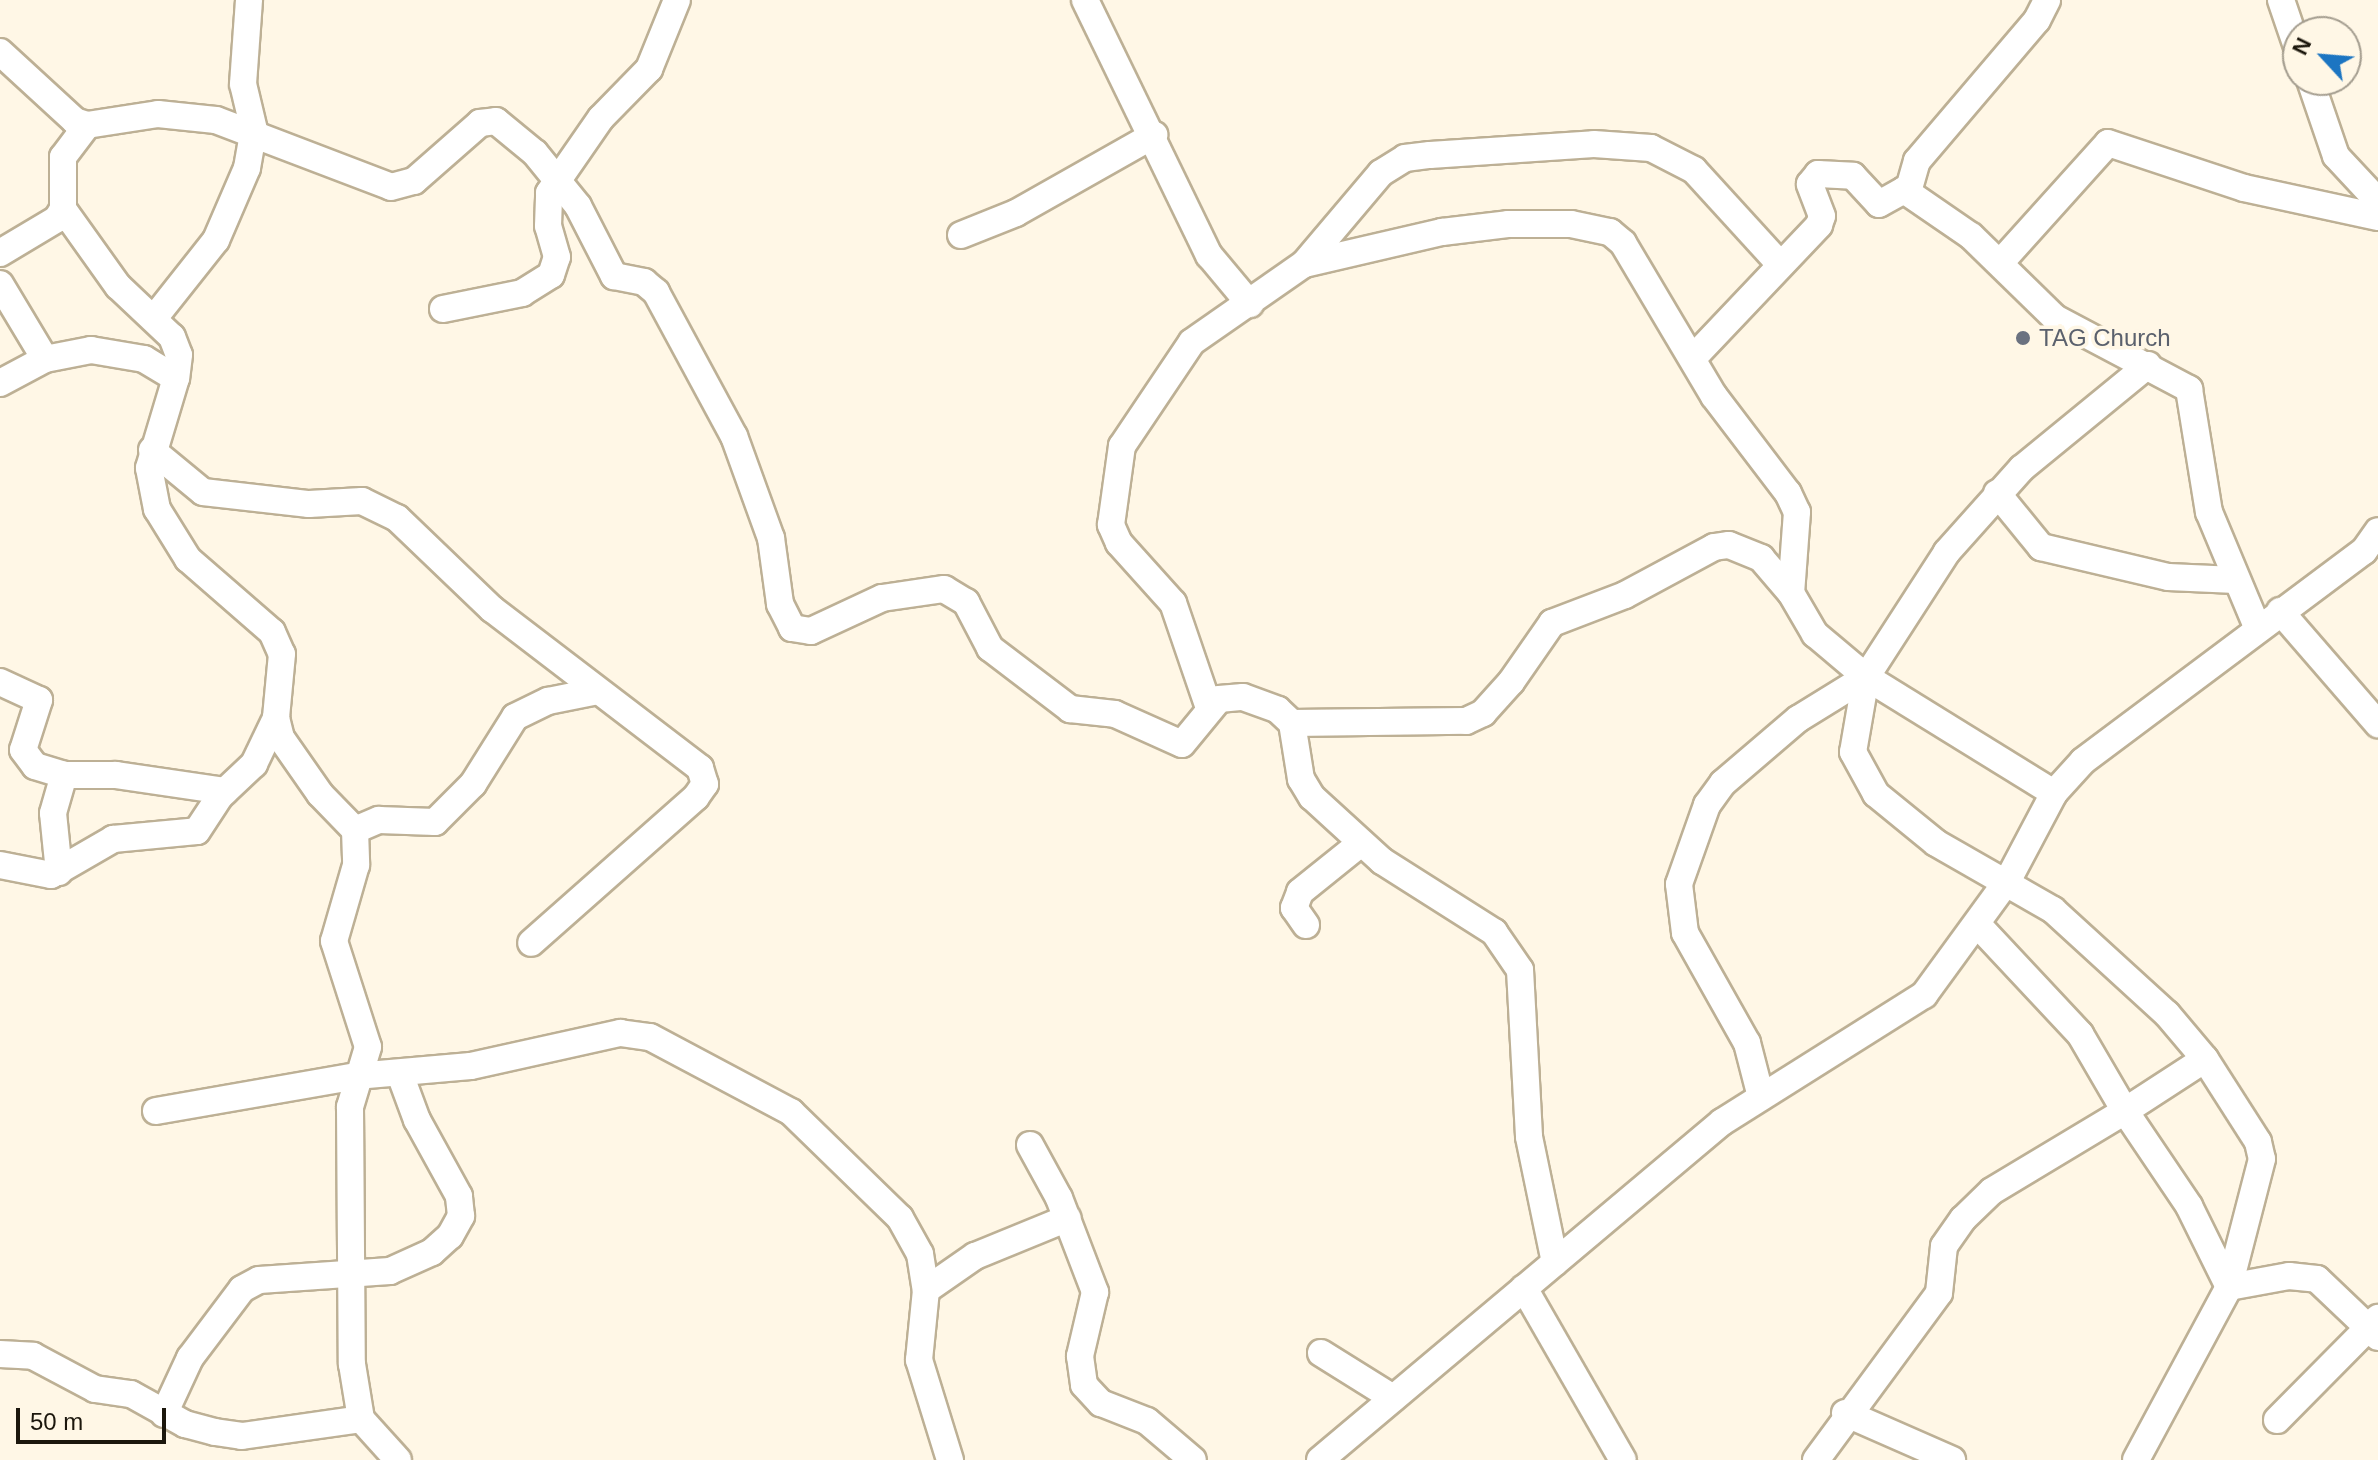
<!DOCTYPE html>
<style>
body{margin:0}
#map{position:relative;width:2378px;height:1460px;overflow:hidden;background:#fff7e6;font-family:Helvetica,sans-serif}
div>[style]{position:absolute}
.roads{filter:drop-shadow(2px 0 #bdb095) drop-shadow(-2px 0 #bdb095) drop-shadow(0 2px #bdb095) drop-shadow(0 -2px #bdb095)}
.minor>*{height:26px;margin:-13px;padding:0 13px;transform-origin:13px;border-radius:13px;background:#fff}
.dots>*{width:22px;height:22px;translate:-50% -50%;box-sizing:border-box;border:4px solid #fff7e6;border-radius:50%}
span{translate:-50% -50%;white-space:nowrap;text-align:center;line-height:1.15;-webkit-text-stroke:7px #fff7e6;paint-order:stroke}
.worship-label{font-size:24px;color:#5b616d}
.left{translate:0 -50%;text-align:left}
.north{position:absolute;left:2282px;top:16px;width:80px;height:80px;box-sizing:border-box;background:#fff7e6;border:2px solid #a49d8f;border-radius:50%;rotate:296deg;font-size:22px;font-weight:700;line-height:32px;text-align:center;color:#1c170d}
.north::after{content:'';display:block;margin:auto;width:28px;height:36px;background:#1c75c2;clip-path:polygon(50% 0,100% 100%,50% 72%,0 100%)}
.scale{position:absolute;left:16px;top:1408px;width:150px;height:36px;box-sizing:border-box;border:4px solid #1c170d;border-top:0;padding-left:10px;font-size:24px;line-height:28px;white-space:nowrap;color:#1c170d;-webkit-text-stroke:6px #fff7e6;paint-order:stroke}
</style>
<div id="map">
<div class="roads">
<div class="minor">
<div style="left:1085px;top:0;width:284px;rotate:64.1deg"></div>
<div style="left:1209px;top:255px;width:64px;rotate:50.1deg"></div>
<div style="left:2281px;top:0;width:53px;rotate:71.2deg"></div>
<div style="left:0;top:52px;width:102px;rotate:42.6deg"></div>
<div style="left:75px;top:121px;width:13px;rotate:18deg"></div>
<div style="left:87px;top:125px;width:72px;rotate:-8.8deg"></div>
<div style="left:158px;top:114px;width:58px;rotate:5.9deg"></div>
<div style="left:216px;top:120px;width:187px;rotate:20.9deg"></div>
<div style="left:391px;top:187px;width:24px;rotate:-15deg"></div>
<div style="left:414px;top:181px;width:88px;rotate:-41.3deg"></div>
<div style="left:480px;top:123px;width:16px;rotate:-7deg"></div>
<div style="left:496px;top:121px;width:50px;rotate:39.4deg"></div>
<div style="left:535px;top:153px;width:68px;rotate:50.9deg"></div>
<div style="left:578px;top:206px;width:79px;rotate:62.8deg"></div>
<div style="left:614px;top:276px;width:31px;rotate:11deg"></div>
<div style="left:644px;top:282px;width:16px;rotate:40deg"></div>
<div style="left:656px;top:292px;width:164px;rotate:61.6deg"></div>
<div style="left:734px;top:436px;width:109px;rotate:70.1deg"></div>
<div style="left:771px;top:538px;width:67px;rotate:82.2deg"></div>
<div style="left:780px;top:604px;width:27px;rotate:63deg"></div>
<div style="left:792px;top:628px;width:19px;rotate:9deg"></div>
<div style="left:811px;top:631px;width:78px;rotate:-24.9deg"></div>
<div style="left:882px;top:598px;width:63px;rotate:-8.3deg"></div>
<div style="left:944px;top:589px;width:26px;rotate:31deg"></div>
<div style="left:966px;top:602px;width:52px;rotate:62.4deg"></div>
<div style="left:990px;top:648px;width:101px;rotate:37.3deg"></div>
<div style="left:1070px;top:709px;width:45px;rotate:6.3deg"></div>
<div style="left:1115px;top:714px;width:73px;rotate:24.1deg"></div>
<div style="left:1182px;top:744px;width:58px;rotate:-50.6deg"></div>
<div style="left:1219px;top:699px;width:24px;rotate:-5deg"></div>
<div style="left:1243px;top:697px;width:37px;rotate:20deg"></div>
<div style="left:1278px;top:710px;width:19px;rotate:43deg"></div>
<div style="left:1292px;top:723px;width:57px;rotate:80.9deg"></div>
<div style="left:1301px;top:779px;width:21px;rotate:59deg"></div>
<div style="left:1312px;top:797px;width:95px;rotate:42.4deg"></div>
<div style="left:1382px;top:861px;width:133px;rotate:32.4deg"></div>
<div style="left:1494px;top:932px;width:46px;rotate:55.6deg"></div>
<div style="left:1520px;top:970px;width:167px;rotate:86.9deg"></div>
<div style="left:1529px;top:1137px;width:128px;rotate:78.3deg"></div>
<div style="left:2310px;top:80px;width:80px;rotate:71.1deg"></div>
<div style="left:2336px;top:156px;width:62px;rotate:47deg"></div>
<div style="left:1908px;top:192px;width:32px;rotate:-74deg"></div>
<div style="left:1917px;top:161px;width:185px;rotate:-49.6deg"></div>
<div style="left:2037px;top:20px;width:22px;rotate:-63deg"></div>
<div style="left:63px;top:209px;width:95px;rotate:54.5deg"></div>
<div style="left:118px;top:286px;width:74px;rotate:43.4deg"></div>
<div style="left:172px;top:337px;width:19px;rotate:69deg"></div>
<div style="left:179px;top:355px;width:23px;rotate:97deg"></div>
<div style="left:961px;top:235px;width:59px;rotate:-21.8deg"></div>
<div style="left:1016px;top:213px;width:159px;rotate:-29.5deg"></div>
<div style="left:0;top:253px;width:66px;rotate:-30.8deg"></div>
<div style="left:57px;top:219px;width:12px;rotate:-59deg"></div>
<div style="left:63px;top:209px;width:52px;rotate:-90deg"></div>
<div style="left:63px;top:157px;width:40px;rotate:-53deg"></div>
<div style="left:2000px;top:263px;width:161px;rotate:-48deg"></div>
<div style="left:2108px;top:143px;width:143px;rotate:18.3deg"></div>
<div style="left:2244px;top:188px;width:137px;rotate:12.2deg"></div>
<div style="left:1304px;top:264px;width:142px;rotate:-13.1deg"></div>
<div style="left:1442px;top:232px;width:66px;rotate:-6.9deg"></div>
<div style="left:1508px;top:224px;width:63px"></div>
<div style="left:1571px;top:224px;width:40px;rotate:12deg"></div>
<div style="left:1610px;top:232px;width:17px;rotate:40deg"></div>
<div style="left:1623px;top:243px;width:178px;rotate:59.3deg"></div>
<div style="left:1714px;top:396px;width:122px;rotate:52.7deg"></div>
<div style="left:1788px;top:493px;width:21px;rotate:65deg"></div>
<div style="left:1797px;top:512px;width:81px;rotate:94.2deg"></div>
<div style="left:1791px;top:593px;width:48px;rotate:59.7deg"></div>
<div style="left:1815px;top:634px;width:67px;rotate:40.1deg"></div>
<div style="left:1866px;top:677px;width:221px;rotate:31.7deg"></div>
<div style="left:0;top:284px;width:87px;rotate:59deg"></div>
<div style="left:443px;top:309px;width:81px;rotate:-11.4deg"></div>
<div style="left:522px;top:293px;width:34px;rotate:-32deg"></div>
<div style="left:551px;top:275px;width:19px;rotate:-72deg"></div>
<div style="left:557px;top:257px;width:32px;rotate:-106deg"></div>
<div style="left:548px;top:226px;width:33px;rotate:-88deg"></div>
<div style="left:549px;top:193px;width:91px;rotate:-55.3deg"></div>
<div style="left:601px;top:118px;width:69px;rotate:-45.6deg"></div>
<div style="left:649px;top:69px;width:74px;rotate:-67.9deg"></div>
<div style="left:155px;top:317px;width:98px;rotate:-51.6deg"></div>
<div style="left:216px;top:240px;width:78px;rotate:-66.7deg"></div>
<div style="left:247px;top:168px;width:39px;rotate:-80deg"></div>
<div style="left:254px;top:130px;width:47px;rotate:-103.4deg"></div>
<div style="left:243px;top:84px;width:84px;rotate:-85.9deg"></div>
<div style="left:1693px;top:358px;width:183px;rotate:-46.5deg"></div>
<div style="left:1819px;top:225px;width:9px;rotate:-72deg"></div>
<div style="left:1822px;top:216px;width:34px;rotate:-111deg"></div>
<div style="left:1810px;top:184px;width:13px;rotate:-51deg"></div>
<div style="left:1818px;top:174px;width:35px;rotate:3deg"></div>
<div style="left:1853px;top:176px;width:38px;rotate:47deg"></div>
<div style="left:1879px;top:204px;width:29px;rotate:-29deg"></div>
<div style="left:1904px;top:190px;width:81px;rotate:34.5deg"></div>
<div style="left:1971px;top:236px;width:117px;rotate:44.3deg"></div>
<div style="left:2055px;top:318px;width:152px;rotate:27.9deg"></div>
<div style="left:2189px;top:389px;width:125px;rotate:80.8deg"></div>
<div style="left:2209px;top:512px;width:125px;rotate:67.3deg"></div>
<div style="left:2148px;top:365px;width:163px;rotate:140.7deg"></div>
<div style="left:2022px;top:468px;width:113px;rotate:131.8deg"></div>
<div style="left:1947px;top:552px;width:149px;rotate:122.9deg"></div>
<div style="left:1866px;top:677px;width:76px;rotate:99.8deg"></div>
<div style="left:1853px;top:752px;width:48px;rotate:61.3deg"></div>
<div style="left:1876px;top:794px;width:77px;rotate:39.2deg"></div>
<div style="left:1936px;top:843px;width:135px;rotate:29.8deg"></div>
<div style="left:2053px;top:910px;width:154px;rotate:42.4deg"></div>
<div style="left:2167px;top:1014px;width:59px;rotate:49.8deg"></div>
<div style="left:0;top:383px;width:51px;rotate:-28.1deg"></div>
<div style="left:45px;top:359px;width:47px;rotate:-11.1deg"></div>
<div style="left:91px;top:350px;width:54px;rotate:9.6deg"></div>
<div style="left:144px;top:359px;width:37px;rotate:31deg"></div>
<div style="left:176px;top:378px;width:94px;rotate:106.7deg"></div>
<div style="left:149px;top:468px;width:42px;rotate:79deg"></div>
<div style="left:157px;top:509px;width:59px;rotate:58.2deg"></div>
<div style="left:188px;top:559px;width:111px;rotate:41deg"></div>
<div style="left:272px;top:632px;width:24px;rotate:66deg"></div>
<div style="left:282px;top:654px;width:64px;rotate:95.4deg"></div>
<div style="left:276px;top:718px;width:21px;rotate:76deg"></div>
<div style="left:281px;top:738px;width:68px;rotate:55.1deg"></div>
<div style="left:320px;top:794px;width:50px;rotate:45.8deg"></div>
<div style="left:355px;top:830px;width:35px;rotate:88deg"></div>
<div style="left:356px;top:865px;width:79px;rotate:106.1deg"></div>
<div style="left:334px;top:941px;width:111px;rotate:72.2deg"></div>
<div style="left:368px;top:1047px;width:63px;rotate:106.7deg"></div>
<div style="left:350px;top:1107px;width:257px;rotate:89.6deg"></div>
<div style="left:352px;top:1364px;width:56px;rotate:80.7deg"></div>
<div style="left:361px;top:1419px;width:55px;rotate:47.9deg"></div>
<div style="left:152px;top:450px;width:66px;rotate:39.5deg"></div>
<div style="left:203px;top:492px;width:107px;rotate:6.5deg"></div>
<div style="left:309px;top:504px;width:53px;rotate:-3.2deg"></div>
<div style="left:362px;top:501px;width:39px;rotate:26deg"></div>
<div style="left:397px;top:518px;width:132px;rotate:43.8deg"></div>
<div style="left:492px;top:609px;width:262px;rotate:37.4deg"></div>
<div style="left:700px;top:768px;width:17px;rotate:73deg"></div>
<div style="left:705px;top:784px;width:16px;rotate:125deg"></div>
<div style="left:696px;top:797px;width:220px;rotate:138.5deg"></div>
<div style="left:1997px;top:493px;width:70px;rotate:50.8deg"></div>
<div style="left:2041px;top:547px;width:130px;rotate:13.3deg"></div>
<div style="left:2168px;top:577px;width:68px;rotate:2.5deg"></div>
<div style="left:2280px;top:611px;width:150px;rotate:49.1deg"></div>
<div style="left:0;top:682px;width:43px;rotate:24.8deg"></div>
<div style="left:39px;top:700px;width:52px;rotate:107.7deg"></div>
<div style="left:23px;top:750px;width:20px;rotate:53deg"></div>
<div style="left:35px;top:766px;width:30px;rotate:17deg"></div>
<div style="left:64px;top:775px;width:52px"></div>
<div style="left:116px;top:775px;width:110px;rotate:8.4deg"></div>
<div style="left:1208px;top:705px;width:108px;rotate:-108.9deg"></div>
<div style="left:1173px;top:603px;width:81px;rotate:-132deg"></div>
<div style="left:1119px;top:543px;width:20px;rotate:-114deg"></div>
<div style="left:1111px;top:525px;width:80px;rotate:-82.1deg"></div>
<div style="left:1122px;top:446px;width:125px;rotate:-56.1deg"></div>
<div style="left:1192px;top:342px;width:136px;rotate:-34.9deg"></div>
<div style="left:1304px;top:264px;width:119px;rotate:-49.8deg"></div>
<div style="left:1381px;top:173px;width:28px;rotate:-32deg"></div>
<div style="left:1405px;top:158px;width:25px;rotate:-7deg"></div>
<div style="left:1430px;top:155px;width:164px;rotate:-3.8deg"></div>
<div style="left:1594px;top:144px;width:57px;rotate:4deg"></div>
<div style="left:1651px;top:148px;width:48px;rotate:27.1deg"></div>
<div style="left:1694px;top:170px;width:126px;rotate:47.6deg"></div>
<div style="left:1292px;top:723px;width:174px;rotate:-0.7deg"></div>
<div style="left:1466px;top:721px;width:19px;rotate:-25deg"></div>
<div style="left:1483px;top:713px;width:42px;rotate:-47.9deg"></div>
<div style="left:1511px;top:682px;width:72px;rotate:-55.2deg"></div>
<div style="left:1552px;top:623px;width:78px;rotate:-21deg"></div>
<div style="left:1625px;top:595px;width:101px;rotate:-28.3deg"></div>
<div style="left:1714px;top:547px;width:15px;rotate:-8deg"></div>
<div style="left:1729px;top:545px;width:35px;rotate:22deg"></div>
<div style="left:1761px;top:558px;width:46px;rotate:49.4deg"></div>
<div style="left:355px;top:830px;width:26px;rotate:-23deg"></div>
<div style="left:379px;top:820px;width:56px;rotate:2deg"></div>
<div style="left:435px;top:822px;width:54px;rotate:-45deg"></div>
<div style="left:473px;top:784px;width:79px;rotate:-57.9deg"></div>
<div style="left:515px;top:717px;width:37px;rotate:-26deg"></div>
<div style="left:548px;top:701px;width:51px;rotate:-11.3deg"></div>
<div style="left:0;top:865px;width:52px;rotate:11.1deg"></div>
<div style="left:51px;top:875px;width:72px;rotate:-30.1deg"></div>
<div style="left:113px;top:839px;width:84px;rotate:-5.4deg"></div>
<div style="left:197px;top:831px;width:42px;rotate:-56.7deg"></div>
<div style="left:220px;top:796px;width:47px;rotate:-43.3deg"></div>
<div style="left:254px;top:764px;width:51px;rotate:-64.4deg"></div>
<div style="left:59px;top:872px;width:59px;rotate:-95.8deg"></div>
<div style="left:53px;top:813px;width:40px;rotate:-74deg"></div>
<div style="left:1977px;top:924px;width:151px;rotate:46.9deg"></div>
<div style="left:2080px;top:1034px;width:89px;rotate:59.7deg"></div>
<div style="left:2125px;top:1111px;width:95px;rotate:-33deg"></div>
<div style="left:2205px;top:1059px;width:98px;rotate:57.4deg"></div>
<div style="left:2258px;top:1142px;width:17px;rotate:77deg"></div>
<div style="left:2262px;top:1159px;width:132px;rotate:104.5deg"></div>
<div style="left:2229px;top:1287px;width:61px;rotate:-10.4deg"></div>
<div style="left:2289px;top:1276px;width:28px;rotate:6deg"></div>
<div style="left:2317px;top:1279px;width:84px;rotate:43.6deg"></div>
<div style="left:1306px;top:925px;width:21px;rotate:-125deg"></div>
<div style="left:1294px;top:908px;width:17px;rotate:-69deg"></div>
<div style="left:1300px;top:892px;width:78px;rotate:-38.8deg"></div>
<div style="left:1761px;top:1097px;width:56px;rotate:-104.5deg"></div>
<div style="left:1747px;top:1043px;width:126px;rotate:-119.4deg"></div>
<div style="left:1685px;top:933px;width:49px;rotate:-97deg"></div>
<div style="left:1679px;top:884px;width:84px;rotate:-70.5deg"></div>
<div style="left:1707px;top:805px;width:27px;rotate:-54deg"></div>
<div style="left:1723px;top:783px;width:99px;rotate:-40.5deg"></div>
<div style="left:1798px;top:719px;width:80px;rotate:-31.7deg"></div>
<div style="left:156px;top:1111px;width:203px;rotate:-9.9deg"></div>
<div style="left:356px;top:1076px;width:115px;rotate:-5deg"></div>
<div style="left:471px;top:1066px;width:153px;rotate:-12.5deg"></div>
<div style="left:620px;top:1033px;width:30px;rotate:8deg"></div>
<div style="left:650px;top:1037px;width:160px;rotate:28deg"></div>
<div style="left:791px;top:1112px;width:152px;rotate:44.2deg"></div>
<div style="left:900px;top:1218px;width:41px;rotate:60.9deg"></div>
<div style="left:920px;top:1254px;width:36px;rotate:81deg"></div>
<div style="left:1030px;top:1145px;width:60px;rotate:61.3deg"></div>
<div style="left:1059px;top:1198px;width:101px;rotate:69deg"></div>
<div style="left:1095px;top:1292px;width:66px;rotate:103.2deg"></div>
<div style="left:1080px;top:1356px;width:29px;rotate:82deg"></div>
<div style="left:1084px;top:1385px;width:25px;rotate:47deg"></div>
<div style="left:1101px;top:1403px;width:49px;rotate:21.4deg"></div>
<div style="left:1147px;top:1421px;width:60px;rotate:40.3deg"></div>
<div style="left:1524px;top:1288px;width:198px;rotate:60.1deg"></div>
<div style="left:1321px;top:1353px;width:85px;rotate:32deg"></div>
<div style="left:0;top:1354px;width:33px;rotate:3deg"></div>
<div style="left:33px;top:1356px;width:70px;rotate:28deg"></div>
<div style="left:95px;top:1389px;width:36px;rotate:8deg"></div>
<div style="left:131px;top:1394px;width:62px;rotate:29.1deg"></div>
<div style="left:185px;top:1424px;width:31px;rotate:15deg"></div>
<div style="left:215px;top:1432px;width:27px;rotate:8deg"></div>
<div style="left:242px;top:1436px;width:120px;rotate:-8.1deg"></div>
<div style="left:1845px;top:1413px;width:117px;rotate:23.7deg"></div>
<div style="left:164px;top:1414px;width:62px;rotate:-65.1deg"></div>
<div style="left:190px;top:1358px;width:86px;rotate:-53deg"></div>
<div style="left:242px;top:1289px;width:19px;rotate:-28deg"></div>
<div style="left:259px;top:1280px;width:131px;rotate:-3.9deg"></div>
<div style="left:390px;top:1271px;width:46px;rotate:-24.3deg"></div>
<div style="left:432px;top:1252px;width:24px;rotate:-42deg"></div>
<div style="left:450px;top:1236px;width:23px;rotate:-61deg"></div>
<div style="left:461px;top:1216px;width:20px;rotate:-96deg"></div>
<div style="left:459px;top:1196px;width:87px;rotate:-118.9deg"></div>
<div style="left:417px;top:1120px;width:49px;rotate:-110.3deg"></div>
<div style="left:2277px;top:1420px;width:144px;rotate:-45.3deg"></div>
<div style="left:950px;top:1460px;width:105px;rotate:-107.2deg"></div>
<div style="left:919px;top:1360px;width:70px;rotate:-84.3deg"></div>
<div style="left:926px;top:1290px;width:60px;rotate:-34.8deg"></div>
<div style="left:975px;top:1256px;width:100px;rotate:-22.2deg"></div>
<div style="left:1320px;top:1460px;width:525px;rotate:-40.06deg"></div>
<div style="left:1722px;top:1122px;width:239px;rotate:-32.2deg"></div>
<div style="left:1924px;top:995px;width:142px;rotate:-53.9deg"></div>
<div style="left:2008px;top:880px;width:98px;rotate:-62.1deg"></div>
<div style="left:2054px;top:793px;width:43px;rotate:-47.8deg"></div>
<div style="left:2083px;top:761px;width:351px;rotate:-36.8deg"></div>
<div style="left:2364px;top:551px;width:24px;rotate:-55deg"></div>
<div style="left:1816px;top:1460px;width:207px;rotate:-53.6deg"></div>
<div style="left:1939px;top:1293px;width:47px;rotate:-83.9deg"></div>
<div style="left:1944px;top:1246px;width:33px;rotate:-55deg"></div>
<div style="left:1963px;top:1219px;width:40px;rotate:-44deg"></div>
<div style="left:1992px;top:1191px;width:155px;rotate:-31deg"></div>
<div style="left:2125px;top:1111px;width:115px;rotate:56deg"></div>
<div style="left:2189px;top:1206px;width:90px;rotate:63.7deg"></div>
<div style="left:2229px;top:1287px;width:196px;rotate:118.3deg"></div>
</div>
</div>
<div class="dots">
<div style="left:2023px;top:338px;background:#6b7280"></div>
</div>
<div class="worship-label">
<span class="left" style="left:2039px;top:338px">TAG Church</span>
</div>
<div class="north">N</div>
<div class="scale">50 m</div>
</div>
